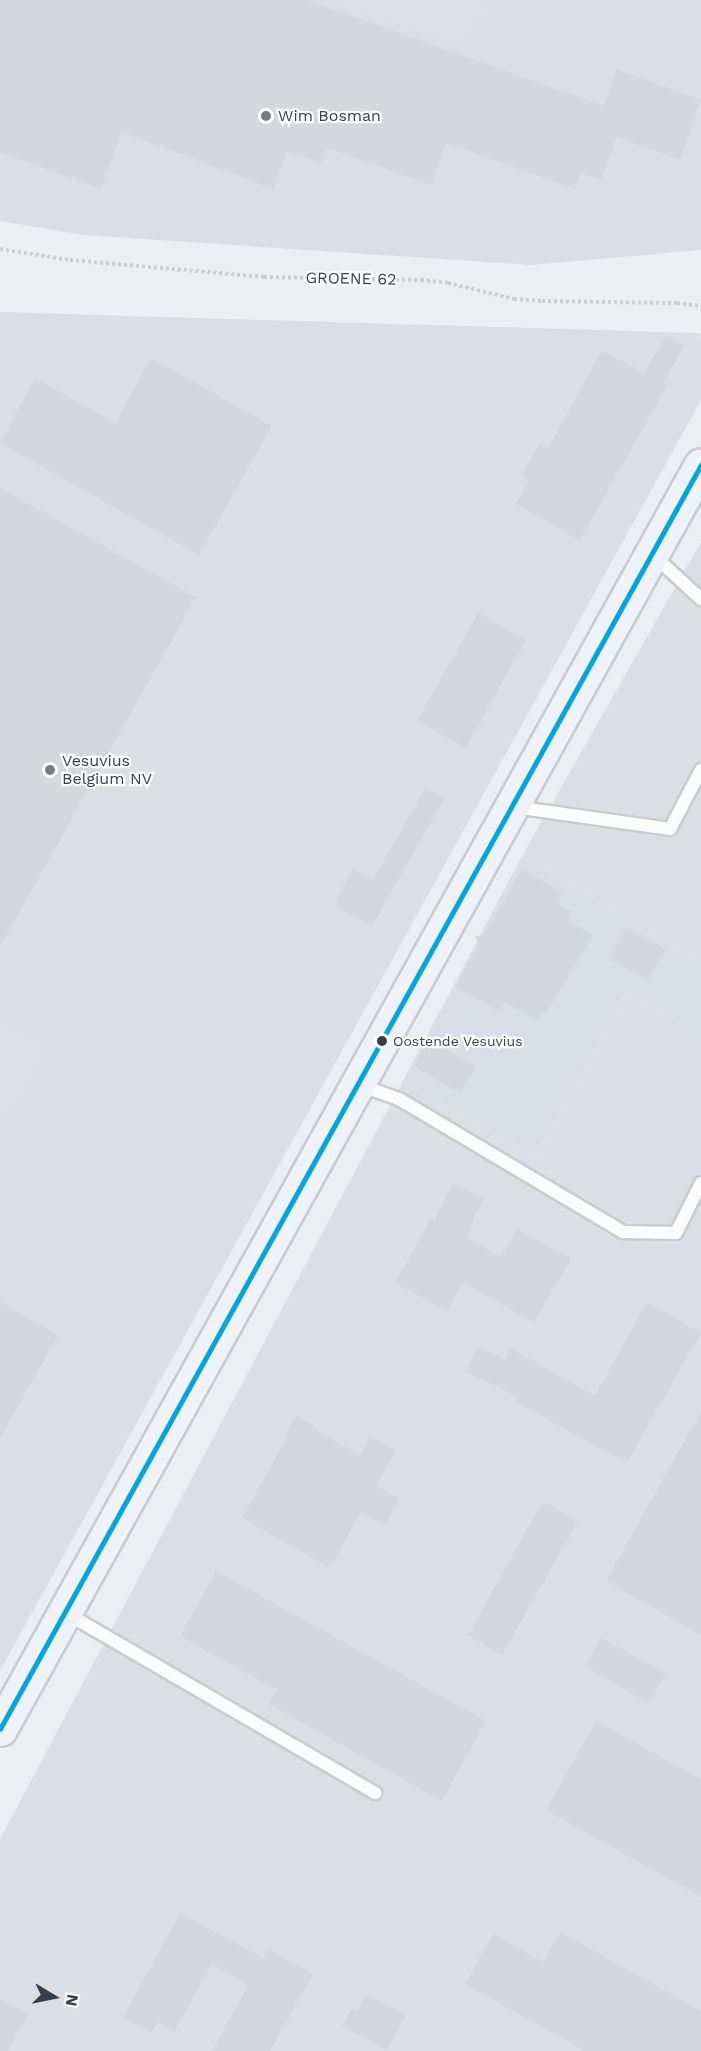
<!DOCTYPE html>
<style>
body{margin:0}
#map{position:relative;width:701px;height:2051px;overflow:hidden;background:#eceef2;font-family:"Work Sans",sans-serif}
div>[style]{position:absolute}
.residential>*{inset:0;background:#d9dee6}
.industrial>*{inset:0;background:#dbdfe4}
.parking>*{inset:0;background:#dddfe4}
.building>*{inset:0;background:#d4d7db}
.path>*{height:4px;margin-top:-2px;transform-origin:0;background:repeating-linear-gradient(90deg,#cbced2 0 3px,transparent 0 6px)}
.roads{filter:drop-shadow(2px 0 #c9ccd0) drop-shadow(-2px 0 #c9ccd0) drop-shadow(0 2px #c9ccd0) drop-shadow(0 -2px #c9ccd0)}
.service>*{height:12px;margin:-6px;padding:0 6px;transform-origin:6px;border-radius:6px;background:#fcfcfd}
.secondary>*{height:33px;margin:-16.5px;padding:0 16.5px;transform-origin:16.5px;border-radius:16.5px;background:#eff2f7}
.bus-1>*{height:4.5px;margin:-2.25px;padding:0 2.25px;transform-origin:2.25px;border-radius:2.25px;background:#00a6e2}
.dots>*{width:16px;height:16px;translate:-50% -50%;box-sizing:border-box;border:3px solid #fff;border-radius:50%}
span{translate:-50% -50%;white-space:nowrap;text-align:center;line-height:1.15;-webkit-text-stroke:4.5px #fff;paint-order:stroke}
.bus-label{font-size:14px;color:#373f49}
.left{translate:0 -50%;text-align:left}
.poi-label{font-size:16px;color:#373f49}
.street-label{font-size:16px;color:#373f49}
.north{position:absolute;left:24px;top:1967px;width:60px;height:60px;-webkit-text-stroke:4px #fff;paint-order:stroke;rotate:100deg;font-size:16px;font-weight:700;line-height:24px;text-align:center;color:#373f49}
.north::after{content:'';display:block;margin:auto;width:21px;height:27px;background:#373f49;clip-path:polygon(50% 0,100% 100%,50% 72%,0 100%)}
</style>
<div id="map">
<div class="residential">
<div style="clip-path:polygon(522px 856px,701px 966px,701px 1032px,627px 991px,536px 1155px,403px 1081px)"></div>
</div>
<div class="industrial">
<div style="clip-path:polygon(0 0,701px 0,701px 250px,531px 265px,83px 235px,0 221px)"></div>
<div style="clip-path:polygon(0 312px,699px 333px,701px 342px,701px 400px,0 1671px)"></div>
<div style="clip-path:polygon(701px 542px,701px 966px,522px 856px)"></div>
<div style="clip-path:polygon(627px 991px,701px 1032px,701px 2051px,0 2051px,0 1839px,403px 1081px,536px 1155px)"></div>
</div>
<div class="parking">
<div style="clip-path:polygon(331px 0,484px 0,486px 1px,465px 47px)"></div>
<div style="clip-path:polygon(0 1023px,47px 1047px,14px 1110px,0 1103px)"></div>
</div>
<div class="building">
<div style="clip-path:polygon(0 0,307px 0,604px 106px,617px 69px,701px 100px,680px 160px,617px 137px,601px 180px,580px 173px,575px 189px,446px 143px,431px 185px,327px 148px,322px 163px,287px 151px,273px 189px,122px 132px,101px 189px,0 152px)"></div>
<div style="clip-path:polygon(666px 336px,684px 346px,663px 383px,667px 386px,580px 540px,516px 504px,529px 481px,521px 476px,541px 441px,549px 446px,602px 350px,644px 373px)"></div>
<div style="clip-path:polygon(151px 358px,272px 426px,199px 555px,0 443px,35px 378px,115px 423px)"></div>
<div style="clip-path:polygon(0 488px,196px 597px,0 947px)"></div>
<div style="clip-path:polygon(478px 613px,526px 640px,466px 748px,417px 721px)"></div>
<div style="clip-path:polygon(425px 788px,445px 798px,372px 926px,333px 905px,353px 869px,373px 880px)"></div>
<div style="clip-path:polygon(522px 869px,563px 893px,557px 904px,572px 912px,568px 921px,593px 935px,546px 1014px,542px 1012px,537px 1021px,505px 1002px,500px 1012px,455px 987px,479px 945px,475px 936px,484px 935px)"></div>
<div style="clip-path:polygon(626px 927px,666px 949px,648px 980px,610px 959px)"></div>
<div style="clip-path:polygon(429px 1039px,476px 1066px,460px 1093px,414px 1067px)"></div>
<div style="clip-path:polygon(453px 1183px,484px 1198px,469px 1227px,472px 1228px,467px 1238px,501px 1257px,517px 1229px,571px 1259px,534px 1323px,463px 1282px,447px 1311px,395px 1283px,431px 1218px,435px 1220px)"></div>
<div style="clip-path:polygon(0 1302px,58px 1335px,0 1438px)"></div>
<div style="clip-path:polygon(647px 1302px,701px 1333px,627px 1463px,514px 1401px,517px 1396px,466px 1372px,478px 1346px,505px 1359px,510px 1348px,595px 1396px)"></div>
<div style="clip-path:polygon(701px 1411px,701px 1635px,606px 1581px)"></div>
<div style="clip-path:polygon(295px 1415px,314px 1426px,313px 1429px,360px 1455px,370px 1436px,396px 1451px,376px 1486px,400px 1499px,385px 1525px,361px 1512px,330px 1568px,242px 1518px,288px 1435px,286px 1434px)"></div>
<div style="clip-path:polygon(543px 1501px,578px 1521px,502px 1655px,468px 1635px)"></div>
<div style="clip-path:polygon(216px 1571px,486px 1721px,442px 1801px,269px 1704px,277px 1690px,180px 1636px)"></div>
<div style="clip-path:polygon(601px 1638px,666px 1673px,649px 1704px,585px 1666px)"></div>
<div style="clip-path:polygon(596px 1721px,701px 1779px,701px 1897px,546px 1810px)"></div>
<div style="clip-path:polygon(180px 1913px,263px 1958px,268px 1949px,313px 1974px,270px 2051px,212px 2051px,248px 1985px,212px 1964px,174px 2032px,157px 2022px,151px 2033px,123px 2017px)"></div>
<div style="clip-path:polygon(560px 1932px,701px 2011px,701px 2051px,585px 2051px,465px 1984px,493px 1934px,543px 1962px)"></div>
<div style="clip-path:polygon(366px 1994px,406px 2015px,387px 2050px,342px 2026px,352px 2009px,357px 2012px)"></div>
<div style="clip-path:polygon(0 1999px,28px 2014px,8px 2051px,0 2051px)"></div>
</div>
<div class="path">
<div style="left:0;top:249px;width:71px;rotate:8.9deg"></div>
<div style="left:70px;top:260px;width:195px;rotate:5deg"></div>
<div style="left:264px;top:277px;width:157px;rotate:1.1deg"></div>
<div style="left:421px;top:280px;width:27px;rotate:6deg"></div>
<div style="left:448px;top:283px;width:68px;rotate:13.6deg"></div>
<div style="left:514px;top:299px;width:28px;rotate:4deg"></div>
<div style="left:542px;top:301px;width:135px;rotate:0.8deg"></div>
<div style="left:677px;top:303px;width:24px;rotate:7deg"></div>
</div>
<div class="roads">
<div class="service">
<div style="left:653px;top:555px;width:65px;rotate:42.5deg"></div>
<div style="left:514px;top:807px;width:158px;rotate:8deg"></div>
<div style="left:670px;top:829px;width:67px;rotate:-62.3deg"></div>
<div style="left:359px;top:1085px;width:42px;rotate:19.3deg"></div>
<div style="left:399px;top:1099px;width:261px;rotate:30.7deg"></div>
<div style="left:623px;top:1232px;width:53px;rotate:1.1deg"></div>
<div style="left:676px;top:1233px;width:56px;rotate:-63.4deg"></div>
<div style="left:66px;top:1613px;width:358px;rotate:30.2deg"></div>
</div>
<div class="secondary">
<div style="left:0;top:1729px;width:1445px;rotate:-60.99deg"></div>
</div>
</div>
<div class="bus-1">
<div style="left:0;top:1729px;width:1445px;rotate:-60.99deg"></div>
</div>
<div class="dots">
<div style="left:266px;top:116px;background:#767c84"></div>
<div style="left:50px;top:770px;background:#767c84"></div>
<div style="left:382px;top:1041px;background:#373f49"></div>
</div>
<div class="bus-label">
<span class="left" style="left:393px;top:1041px">Oostende Vesuvius</span>
</div>
<div class="poi-label">
<span class="left" style="left:278px;top:116px">Wim Bosman</span>
<span class="left" style="left:62px;top:770px">Vesuvius<br>Belgium NV</span>
</div>
<div class="street-label">
<span style="left:351px;top:279px;rotate:1deg">GROENE 62</span>
</div>
<div class="north">N</div>
</div>
